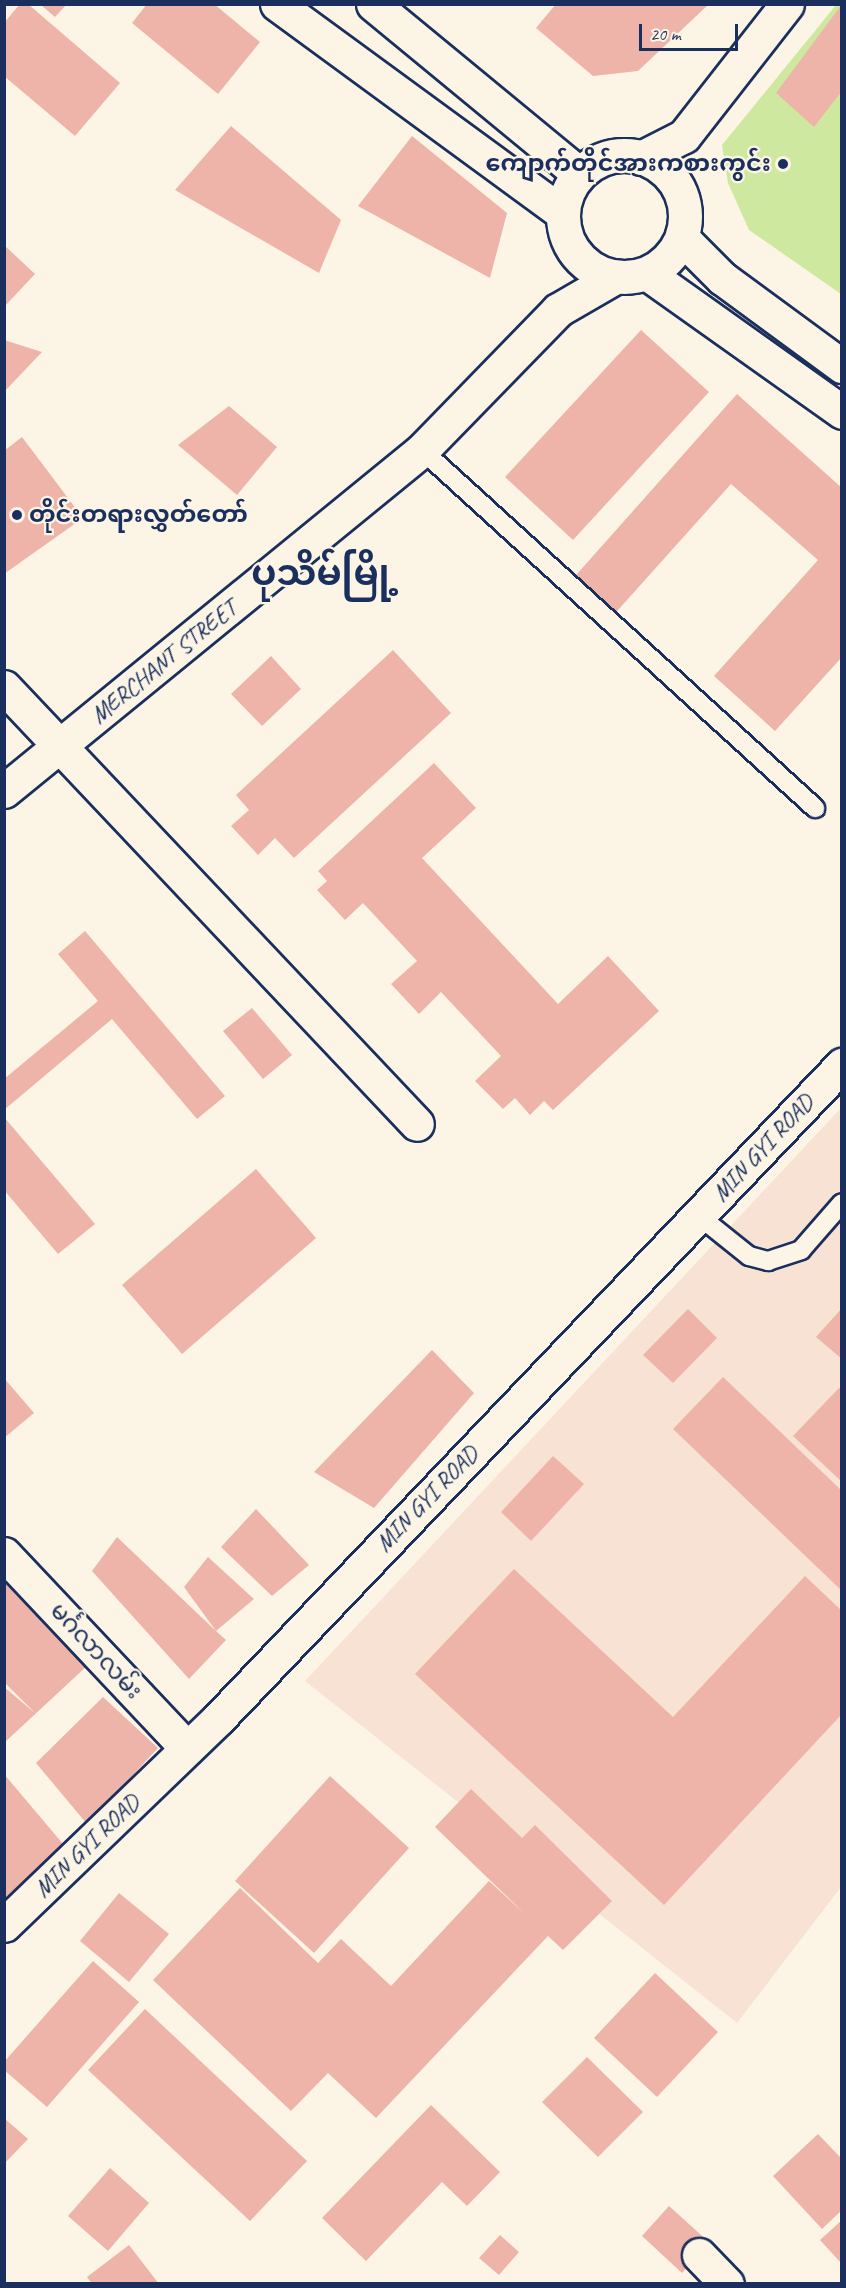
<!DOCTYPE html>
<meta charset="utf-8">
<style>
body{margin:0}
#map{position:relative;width:846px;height:2288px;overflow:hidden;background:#fcf5e5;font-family:Caveat,"Noto Sans Myanmar",sans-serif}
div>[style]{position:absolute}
.built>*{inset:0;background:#f8e2d3}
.green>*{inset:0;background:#cee99f}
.building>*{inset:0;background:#eeb4a9}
.roads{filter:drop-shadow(2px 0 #1b2f5e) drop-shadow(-2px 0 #1b2f5e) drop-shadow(0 2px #1b2f5e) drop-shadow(0 -2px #1b2f5e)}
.service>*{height:18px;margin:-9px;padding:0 9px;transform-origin:9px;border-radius:9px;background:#fcf5e5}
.minor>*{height:33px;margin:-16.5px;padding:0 16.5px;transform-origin:16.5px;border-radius:16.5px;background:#fcf5e5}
.secondary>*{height:33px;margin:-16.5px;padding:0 16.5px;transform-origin:16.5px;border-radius:16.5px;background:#fcf5e5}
.secondary>.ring{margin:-16.5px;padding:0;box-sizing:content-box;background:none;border:33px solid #fcf5e5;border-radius:50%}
.dots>*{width:16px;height:16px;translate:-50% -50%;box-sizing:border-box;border:3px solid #fcf5e5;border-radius:50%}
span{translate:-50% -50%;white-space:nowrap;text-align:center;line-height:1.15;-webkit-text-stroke:4.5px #fcf5e5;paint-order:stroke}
.poi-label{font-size:24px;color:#1b2f5e;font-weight:700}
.right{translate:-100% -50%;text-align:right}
.left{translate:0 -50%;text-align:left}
.street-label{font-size:24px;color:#1b2f5e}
.town-label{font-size:36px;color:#1b2f5e;font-weight:700}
.frame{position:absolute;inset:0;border:6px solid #1b2f5e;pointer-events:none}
.scale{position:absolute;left:639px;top:24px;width:99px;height:27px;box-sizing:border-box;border:3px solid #1b2f5e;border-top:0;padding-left:8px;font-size:18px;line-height:21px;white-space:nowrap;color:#1b2f5e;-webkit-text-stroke:4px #fcf5e5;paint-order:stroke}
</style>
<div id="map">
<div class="built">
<div style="clip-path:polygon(841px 1108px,841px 1887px,737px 2023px,305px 1681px)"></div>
</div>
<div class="green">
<div style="clip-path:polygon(836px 5px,841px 5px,841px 294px,749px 230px,728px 183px,722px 145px)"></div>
</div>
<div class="building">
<div style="clip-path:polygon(20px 4px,28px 4px,120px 83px,75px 136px,4px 76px,4px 23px)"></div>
<div style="clip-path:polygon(147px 4px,214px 4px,260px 42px,218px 94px,132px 23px)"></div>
<div style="clip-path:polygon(556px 4px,709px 4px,638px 71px,593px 76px,536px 28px)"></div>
<div style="clip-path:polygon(842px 4px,842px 91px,814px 127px,776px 93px)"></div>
<div style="clip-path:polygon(41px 5px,66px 5px,55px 17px)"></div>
<div style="clip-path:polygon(231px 126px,341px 220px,319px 273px,175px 190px)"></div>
<div style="clip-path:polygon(412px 136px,507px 213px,490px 278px,358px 206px)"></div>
<div style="clip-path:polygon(4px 245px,35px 274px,4px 307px)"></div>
<div style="clip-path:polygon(641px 330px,709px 392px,573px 540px,505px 477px)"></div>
<div style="clip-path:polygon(4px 340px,42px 352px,4px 392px)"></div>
<div style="clip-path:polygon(737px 394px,842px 488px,842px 657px,775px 731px,714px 676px,818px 560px,731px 484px,610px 619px,569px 583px)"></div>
<div style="clip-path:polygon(229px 406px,277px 447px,237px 495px,178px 445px)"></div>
<div style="clip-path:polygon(22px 437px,83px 518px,4px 574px,4px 451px)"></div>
<div style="clip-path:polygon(393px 650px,451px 713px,294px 858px,275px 838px,258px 855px,231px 826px,249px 810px,236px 795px)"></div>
<div style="clip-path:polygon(271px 656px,301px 689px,262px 726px,231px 694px)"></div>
<div style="clip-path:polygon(434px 763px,476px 808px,422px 858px,558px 1004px,608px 956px,659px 1011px,553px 1110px,544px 1101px,530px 1115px,515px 1098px,503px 1109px,475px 1081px,501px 1056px,441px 992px,419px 1014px,391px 984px,417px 961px,363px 903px,345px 920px,317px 890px,327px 881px,318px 871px)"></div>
<div style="clip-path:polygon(85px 931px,225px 1096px,197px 1119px,112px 1019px,4px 1110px,4px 1079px,98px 1001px,58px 954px)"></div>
<div style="clip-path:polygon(252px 1008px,292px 1055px,263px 1079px,223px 1031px)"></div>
<div style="clip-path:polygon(4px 1117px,95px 1224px,58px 1254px,4px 1190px)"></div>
<div style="clip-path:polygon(256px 1169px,316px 1238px,182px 1354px,122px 1285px)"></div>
<div style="clip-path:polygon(842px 1308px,842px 1359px,816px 1337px)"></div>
<div style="clip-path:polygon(688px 1309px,717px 1338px,673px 1383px,643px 1355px)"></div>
<div style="clip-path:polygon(432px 1350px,474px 1393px,374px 1508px,314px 1472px)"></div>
<div style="clip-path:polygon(723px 1377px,842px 1491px,842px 1591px,673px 1429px)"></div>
<div style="clip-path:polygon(4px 1378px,34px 1413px,4px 1438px)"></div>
<div style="clip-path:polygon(839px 1388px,842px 1390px,842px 1482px,793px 1436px)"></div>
<div style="clip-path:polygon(553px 1456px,584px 1484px,531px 1541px,501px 1512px)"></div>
<div style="clip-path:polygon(256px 1509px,309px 1565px,272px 1596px,221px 1547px)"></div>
<div style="clip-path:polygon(117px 1537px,216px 1631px,184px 1587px,208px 1557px,254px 1599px,216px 1631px,226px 1640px,189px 1679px,92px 1571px)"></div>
<div style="clip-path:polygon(514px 1569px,673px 1717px,805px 1576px,842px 1611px,842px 1714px,664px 1905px,415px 1674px)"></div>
<div style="clip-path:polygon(4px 1582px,88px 1665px,4px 1743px,4px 1687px,35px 1713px,4px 1682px)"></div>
<div style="clip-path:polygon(103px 1697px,158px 1748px,87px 1824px,36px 1763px)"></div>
<div style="clip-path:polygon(4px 1774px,63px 1844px,4px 1900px)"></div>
<div style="clip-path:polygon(330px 1776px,409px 1848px,314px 1953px,235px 1881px)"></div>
<div style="clip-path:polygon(471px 1789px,522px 1838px,535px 1825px,612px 1901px,563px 1950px,548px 1936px,376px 2118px,328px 2073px,291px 2111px,153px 1980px,240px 1888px,318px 1963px,341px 1939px,391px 1986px,489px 1881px,526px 1915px,435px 1827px)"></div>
<div style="clip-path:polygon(119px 1893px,169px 1934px,129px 1982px,80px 1941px)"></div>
<div style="clip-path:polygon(93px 1961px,139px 2002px,47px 2107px,4px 2070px,4px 2062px)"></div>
<div style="clip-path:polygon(655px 1973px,718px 2032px,657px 2097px,594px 2038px)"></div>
<div style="clip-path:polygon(145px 2009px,307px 2161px,250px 2221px,88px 2070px)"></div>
<div style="clip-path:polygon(587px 2057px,643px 2112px,598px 2157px,542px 2102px)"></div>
<div style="clip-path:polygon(431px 2105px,500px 2172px,467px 2206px,442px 2182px,366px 2261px,322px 2218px)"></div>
<div style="clip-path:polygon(4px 2118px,28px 2139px,4px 2164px)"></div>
<div style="clip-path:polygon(818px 2134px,842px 2159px,842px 2210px,822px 2229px,773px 2176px)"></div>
<div style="clip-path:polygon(110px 2168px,149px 2203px,108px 2251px,68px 2216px)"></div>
<div style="clip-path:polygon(669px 2206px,710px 2243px,682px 2273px,642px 2236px)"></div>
<div style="clip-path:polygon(842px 2220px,842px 2264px,820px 2240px)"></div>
<div style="clip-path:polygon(500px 2235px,519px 2252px,499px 2275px,479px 2258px)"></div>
<div style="clip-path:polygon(129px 2245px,159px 2284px,92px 2284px,87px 2277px)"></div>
</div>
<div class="roads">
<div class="service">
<div style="left:422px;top:450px;width:532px;rotate:42.33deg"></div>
<div style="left:699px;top:1216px;width:64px;rotate:38.7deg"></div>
<div style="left:749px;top:1256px;width:20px;rotate:15deg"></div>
<div style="left:768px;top:1261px;width:35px;rotate:-18deg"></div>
<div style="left:801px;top:1250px;width:62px;rotate:-48.9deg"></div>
</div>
<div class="minor">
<div style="left:4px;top:687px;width:601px;rotate:46.62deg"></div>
<div style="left:4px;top:1554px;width:267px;rotate:46.7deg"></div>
<div style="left:699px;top:2255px;width:40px;rotate:46deg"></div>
</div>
<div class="secondary">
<div style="left:277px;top:4px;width:354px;rotate:36.2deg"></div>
<div style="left:373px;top:4px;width:267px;rotate:39.5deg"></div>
<div class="ring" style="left:563px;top:155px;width:89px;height:89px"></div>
<div style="left:641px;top:158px;width:48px;rotate:-27.1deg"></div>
<div style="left:684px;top:136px;width:167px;rotate:-52deg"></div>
<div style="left:682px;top:238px;width:57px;rotate:45deg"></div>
<div style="left:722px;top:278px;width:149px;rotate:36.3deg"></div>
<div style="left:648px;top:274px;width:238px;rotate:35.4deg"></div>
<div style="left:4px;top:791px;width:539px;rotate:-39.21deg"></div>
<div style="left:422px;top:450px;width:195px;rotate:-45.8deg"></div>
<div style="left:558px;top:310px;width:66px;rotate:-30.1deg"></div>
<div style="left:4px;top:1925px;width:298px;rotate:-43.9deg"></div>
<div style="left:219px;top:1718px;width:903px;rotate:-46.35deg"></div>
</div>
</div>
<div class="dots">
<div style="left:783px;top:164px;background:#1b2f5e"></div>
<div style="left:17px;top:515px;background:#1b2f5e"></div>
</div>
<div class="poi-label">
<span class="right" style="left:771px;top:164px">ကျောက်တိုင်အားကစားကွင်း</span>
<span class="left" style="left:29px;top:515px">တိုင်းတရားလွှတ်တော်</span>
</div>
<div class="street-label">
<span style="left:164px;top:662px;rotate:-39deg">MERCHANT STREET</span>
<span style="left:763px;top:1148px;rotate:-47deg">MIN GYI ROAD</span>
<span style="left:427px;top:1499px;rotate:-46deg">MIN GYI ROAD</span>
<span style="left:96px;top:1651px;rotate:47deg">မင်္ဂလာလမ်း</span>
<span style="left:87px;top:1846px;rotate:-44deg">MIN GYI ROAD</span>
</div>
<div class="town-label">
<span style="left:325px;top:574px">ပုသိမ်မြို့</span>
</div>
<div class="frame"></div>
<div class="scale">20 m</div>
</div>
